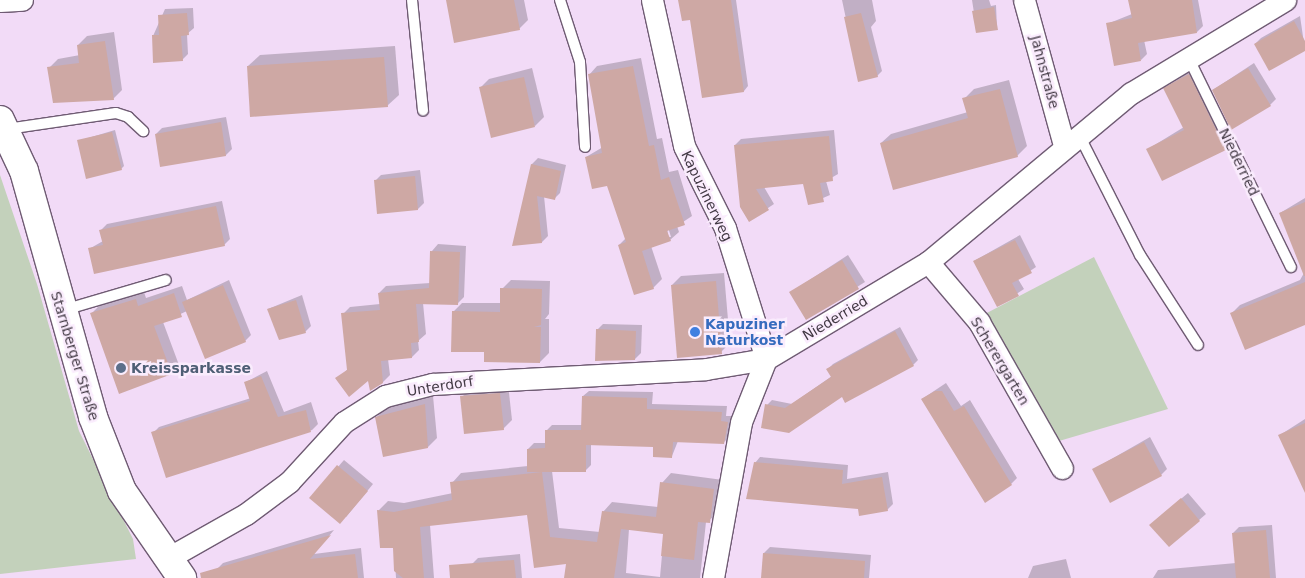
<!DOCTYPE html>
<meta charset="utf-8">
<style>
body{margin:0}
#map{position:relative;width:1305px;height:578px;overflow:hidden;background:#f2dbf7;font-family:"DejaVu Sans",sans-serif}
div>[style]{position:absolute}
.green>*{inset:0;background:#c3d1bb}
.shadow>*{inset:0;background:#0003}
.building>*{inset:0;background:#cea8a4}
.roads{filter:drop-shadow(1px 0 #6f5b73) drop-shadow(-1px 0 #6f5b73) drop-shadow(0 1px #6f5b73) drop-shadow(0 -1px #6f5b73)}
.service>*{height:10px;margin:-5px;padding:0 5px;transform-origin:5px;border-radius:5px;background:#fff}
.minor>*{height:21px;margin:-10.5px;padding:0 10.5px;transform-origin:10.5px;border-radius:10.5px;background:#fff}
.secondary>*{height:28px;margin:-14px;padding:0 14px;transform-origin:14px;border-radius:14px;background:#fff}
.dots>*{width:14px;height:14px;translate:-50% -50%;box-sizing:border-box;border:2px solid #faecfd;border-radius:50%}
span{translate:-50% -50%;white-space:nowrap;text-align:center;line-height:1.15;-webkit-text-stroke:5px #faecfd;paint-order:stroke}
.street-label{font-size:14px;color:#423944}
.shop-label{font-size:14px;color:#366cbe;font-weight:700}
.left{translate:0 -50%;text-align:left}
.service-label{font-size:14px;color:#4e5e75;font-weight:700}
</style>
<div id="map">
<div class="green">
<div style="clip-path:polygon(0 175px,37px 284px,79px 431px,133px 539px,136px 559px,0 574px)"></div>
<div style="clip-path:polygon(1094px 257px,1168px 409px,1059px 441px,981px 316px)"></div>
</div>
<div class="shadow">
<div style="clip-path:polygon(447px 0,524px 0,528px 20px,519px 29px)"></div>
<div style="clip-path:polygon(680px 0,736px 0,748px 86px,744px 91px,703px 97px,691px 18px)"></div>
<div style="clip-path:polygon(842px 0,872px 0,876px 21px,871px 27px,882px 71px,877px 76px,859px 80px)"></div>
<div style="clip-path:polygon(972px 0,989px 0,991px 6px,996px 5px,997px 28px,977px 32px)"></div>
<div style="clip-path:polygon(1129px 0,1198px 0,1203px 26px,1197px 32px,1144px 40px,1147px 54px,1141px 60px,1107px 24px,1132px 14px)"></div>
<div style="clip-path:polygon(193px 8px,194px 28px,187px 34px,188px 54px,182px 60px,153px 36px,165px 9px)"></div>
<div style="clip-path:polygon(1300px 16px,1305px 50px,1255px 44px,1261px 38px)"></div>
<div style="clip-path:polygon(114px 32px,122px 90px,113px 99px,49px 68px,58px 59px,80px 55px,78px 45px,87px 36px)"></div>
<div style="clip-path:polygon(395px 46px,399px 95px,387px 106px,248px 66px,260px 55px)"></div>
<div style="clip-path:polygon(evenodd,641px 58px,657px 139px,662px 138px,669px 172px,678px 170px,692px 216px,677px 226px,679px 232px,670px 240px,651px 246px,662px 279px,653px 288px,619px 245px,626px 238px,608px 185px,586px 157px,603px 147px,589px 75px,597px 66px,641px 58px,667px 224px,671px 237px,668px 237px,667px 224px)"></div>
<div style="clip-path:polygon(1254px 63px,1276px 99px,1270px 105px,1213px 90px)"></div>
<div style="clip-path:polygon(1198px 66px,1234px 140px,1225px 149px,1148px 149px,1184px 127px,1165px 88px)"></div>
<div style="clip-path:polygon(532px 68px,544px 117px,535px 126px,480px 88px,489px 79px)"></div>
<div style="clip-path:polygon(1009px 80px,1027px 146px,1017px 156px,881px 143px,891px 134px,968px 112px,964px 99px,974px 89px)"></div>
<div style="clip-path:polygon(226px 117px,232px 149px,226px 155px,161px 166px,156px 134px,162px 128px)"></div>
<div style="clip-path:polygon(115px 130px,124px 166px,121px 169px,78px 141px)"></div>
<div style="clip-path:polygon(834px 130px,838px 174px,826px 181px,830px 195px,809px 204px,804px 183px,764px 187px,774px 204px,750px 220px,735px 145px,741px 139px)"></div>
<div style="clip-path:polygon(538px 158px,566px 165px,560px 193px,554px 199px,544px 196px,548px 236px,542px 242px,514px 245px,532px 164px)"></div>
<div style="clip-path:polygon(420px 170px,424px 203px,418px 209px,378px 213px,375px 181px,381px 175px)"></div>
<div style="clip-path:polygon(1305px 198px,1305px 309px,1232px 313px,1240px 305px,1300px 280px,1304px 273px,1280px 213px)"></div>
<div style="clip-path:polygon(222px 201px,230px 239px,224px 245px,89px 249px,103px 241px,101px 230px,107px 224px)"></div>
<div style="clip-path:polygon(1020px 235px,1036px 267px,1018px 279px,1024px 289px,998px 306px,974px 261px)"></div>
<div style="clip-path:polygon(438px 244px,466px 246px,464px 297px,457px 304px,423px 303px,426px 334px,418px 341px,419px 350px,412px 357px,388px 359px,390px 375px,383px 382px,337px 379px,348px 369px,343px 314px,350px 307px,380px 304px,379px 293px,386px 286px,430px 283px,432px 251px)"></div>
<div style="clip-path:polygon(848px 255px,865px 282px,806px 319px,791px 292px)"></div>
<div style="clip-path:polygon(724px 273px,730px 343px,721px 352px,672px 285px,681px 276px)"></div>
<div style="clip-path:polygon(229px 280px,251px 335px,245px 341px,187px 311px,163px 322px,179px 365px,171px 373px,91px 314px,99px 306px,144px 292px,146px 298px,182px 286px,187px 300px)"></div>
<div style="clip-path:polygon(511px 280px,550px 281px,549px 314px,545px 319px,549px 319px,549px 353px,540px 362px,485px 351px,453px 312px,462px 303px,502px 303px,502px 289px)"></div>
<div style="clip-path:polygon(302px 295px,311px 326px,305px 332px,268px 309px)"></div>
<div style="clip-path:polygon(603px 324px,642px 325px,641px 353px,635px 359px,597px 330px)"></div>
<div style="clip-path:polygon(900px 327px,918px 360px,913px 365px,842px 395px,788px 432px,767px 405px,772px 400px,792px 404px,832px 376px,828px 369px,833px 364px)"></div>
<div style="clip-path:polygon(267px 371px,284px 412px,311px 402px,318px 424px,312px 430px,167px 476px,153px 433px,159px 427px,251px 398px,246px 382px)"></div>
<div style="clip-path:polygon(946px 383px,961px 406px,970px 400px,1017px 478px,1011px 484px,922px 399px)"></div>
<div style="clip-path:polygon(508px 384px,512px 420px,503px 429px,462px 397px,471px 388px)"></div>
<div style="clip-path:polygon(evenodd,589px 391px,653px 392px,652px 404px,727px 406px,726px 416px,733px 416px,730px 436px,724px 442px,678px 441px,672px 456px,654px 446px,591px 444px,591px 465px,585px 471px,552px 471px,559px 528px,600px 532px,603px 512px,612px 502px,658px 507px,662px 483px,671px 473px,723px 480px,719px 513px,706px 522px,700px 578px,565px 578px,567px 563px,528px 514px,430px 525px,434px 578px,396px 578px,394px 546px,378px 511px,388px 501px,404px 503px,453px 493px,452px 483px,461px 473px,528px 466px,528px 449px,534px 443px,546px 443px,546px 431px,552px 425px,583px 425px,583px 396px,589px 391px,629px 529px,664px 533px,660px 577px,626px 573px,629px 529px)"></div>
<div style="clip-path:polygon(433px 396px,437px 438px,428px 447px,376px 418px,385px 408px)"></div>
<div style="clip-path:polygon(1305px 419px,1305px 470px,1280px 435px)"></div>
<div style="clip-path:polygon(1150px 437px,1167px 469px,1161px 475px,1094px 469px)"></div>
<div style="clip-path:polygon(760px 457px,848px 465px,847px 479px,888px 472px,893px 504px,887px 510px,755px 463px)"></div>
<div style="clip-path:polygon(344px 460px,373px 484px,346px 517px,311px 498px)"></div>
<div style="clip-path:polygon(1188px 493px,1206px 514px,1169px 546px,1157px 519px)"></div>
<div style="clip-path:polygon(1272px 525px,1276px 578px,1153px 578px,1158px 570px,1236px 563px,1233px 533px,1239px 527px)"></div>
<div style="clip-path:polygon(334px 530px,314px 554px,361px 548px,364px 578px,220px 578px,217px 569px,223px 563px)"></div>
<div style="clip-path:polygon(770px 547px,871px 555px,869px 578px,762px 578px,764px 553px)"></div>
<div style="clip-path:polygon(520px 554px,522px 578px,473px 578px,472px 564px,478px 558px)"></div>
<div style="clip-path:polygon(1066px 559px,1071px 578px,1028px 578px,1033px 566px)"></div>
</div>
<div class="building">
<div style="clip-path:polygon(446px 0,514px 0,520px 30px,454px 43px)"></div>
<div style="clip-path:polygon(678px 0,731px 0,744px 92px,702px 98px,690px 20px,682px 21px)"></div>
<div style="clip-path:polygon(1128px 0,1192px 0,1197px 33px,1138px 43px,1141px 61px,1114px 66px,1106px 23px,1132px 18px)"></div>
<div style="clip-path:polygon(994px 7px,998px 30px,976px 33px,972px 11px)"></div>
<div style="clip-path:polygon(187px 13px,189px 35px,181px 36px,183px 61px,153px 63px,152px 35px,159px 35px,158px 15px)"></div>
<div style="clip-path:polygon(861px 13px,878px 77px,858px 82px,844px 17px)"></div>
<div style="clip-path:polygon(1294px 21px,1305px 41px,1305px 51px,1269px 71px,1254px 44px)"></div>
<div style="clip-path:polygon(105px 41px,114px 100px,53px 103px,47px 67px,79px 63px,77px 45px)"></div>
<div style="clip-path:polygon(384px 57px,388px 107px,250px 117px,247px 66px)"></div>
<div style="clip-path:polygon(633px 66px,649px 146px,654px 145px,661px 180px,669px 177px,685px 225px,667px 231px,671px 241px,642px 251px,654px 289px,634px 295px,618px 245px,626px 242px,607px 186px,592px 189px,585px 157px,602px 153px,588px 74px)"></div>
<div style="clip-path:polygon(1248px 68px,1271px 106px,1231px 130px,1212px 90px)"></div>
<div style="clip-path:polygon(1189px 74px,1226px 150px,1162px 181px,1146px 149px,1184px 130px,1163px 88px)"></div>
<div style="clip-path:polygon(524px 77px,535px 127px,491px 138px,479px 87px)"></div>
<div style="clip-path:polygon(1000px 89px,1018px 157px,893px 190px,880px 143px,968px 118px,962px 98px)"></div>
<div style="clip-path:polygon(221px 122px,226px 156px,160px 167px,155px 134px)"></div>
<div style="clip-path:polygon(112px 132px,122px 170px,86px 179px,77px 140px)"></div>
<div style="clip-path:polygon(829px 136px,833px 181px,820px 183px,824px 202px,808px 205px,803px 184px,756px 189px,769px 210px,749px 222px,740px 207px,734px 145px)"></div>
<div style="clip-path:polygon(531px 164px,561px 171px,555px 200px,537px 196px,542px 243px,512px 246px)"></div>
<div style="clip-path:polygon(415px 176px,418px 210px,377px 214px,374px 180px)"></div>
<div style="clip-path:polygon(1305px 202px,1305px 276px,1304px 276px,1279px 213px)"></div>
<div style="clip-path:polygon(216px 206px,225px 246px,94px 274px,88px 248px,103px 245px,99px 230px)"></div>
<div style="clip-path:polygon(1015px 240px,1032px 273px,1012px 283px,1019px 296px,997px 307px,973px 261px)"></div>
<div style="clip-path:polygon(430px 251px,460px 252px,458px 305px,416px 304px,419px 342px,411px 343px,412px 358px,381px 361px,383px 383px,370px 391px,368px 381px,349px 397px,335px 378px,347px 370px,341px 313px,380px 310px,378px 293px,429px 288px)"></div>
<div style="clip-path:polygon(842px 260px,859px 289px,806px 320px,789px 292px)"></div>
<div style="clip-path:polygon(716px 281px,722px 354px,677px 358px,671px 285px)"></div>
<div style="clip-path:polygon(1305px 282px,1305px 325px,1245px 350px,1230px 313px)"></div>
<div style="clip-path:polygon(223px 285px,246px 342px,205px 359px,182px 302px)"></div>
<div style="clip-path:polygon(500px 288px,542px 289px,541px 325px,534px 327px,541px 327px,540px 363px,484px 362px,484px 352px,451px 352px,452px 311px,500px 312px)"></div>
<div style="clip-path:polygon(174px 293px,182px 317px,154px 326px,172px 374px,119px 394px,90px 313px,136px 299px,138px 306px)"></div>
<div style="clip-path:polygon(296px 300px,306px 333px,279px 340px,267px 309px)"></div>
<div style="clip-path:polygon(596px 329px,636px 331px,635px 360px,595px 361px)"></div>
<div style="clip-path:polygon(895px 331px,914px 366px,845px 403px,842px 397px,789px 433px,761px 428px,765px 404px,785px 408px,831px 377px,826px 369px)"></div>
<div style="clip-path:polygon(261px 376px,278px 417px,306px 410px,311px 432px,166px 478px,151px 432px,250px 401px,244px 382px)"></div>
<div style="clip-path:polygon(935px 391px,942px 391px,954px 411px,964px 406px,1012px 485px,985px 503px,921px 399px)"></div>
<div style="clip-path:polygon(500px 393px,504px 430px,464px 434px,460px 396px)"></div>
<div style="clip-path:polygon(582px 396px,647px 398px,647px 409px,722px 412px,721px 421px,728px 422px,724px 444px,673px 442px,672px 458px,653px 457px,653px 447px,586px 445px,586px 472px,527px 472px,527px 449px,545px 448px,545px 430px,581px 430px)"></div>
<div style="clip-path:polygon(425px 404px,428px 448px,383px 457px,375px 417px)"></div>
<div style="clip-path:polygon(1305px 423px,1305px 493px,1278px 435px)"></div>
<div style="clip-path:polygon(1144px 442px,1162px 476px,1110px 503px,1092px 469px)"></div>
<div style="clip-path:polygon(754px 462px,843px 470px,842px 484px,882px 477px,888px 511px,859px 516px,858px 509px,746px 499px)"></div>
<div style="clip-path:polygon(337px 465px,368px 491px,340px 524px,309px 498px)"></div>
<div style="clip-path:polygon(542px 472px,550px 537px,597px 542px,602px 511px,656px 517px,660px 482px,714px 489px,710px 523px,698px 522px,694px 560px,661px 556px,663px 534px,621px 529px,614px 578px,564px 578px,566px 564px,534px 568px,527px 515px,420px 527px,424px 578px,403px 578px,394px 571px,393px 548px,380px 548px,377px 510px,394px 512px,452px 500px,450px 482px)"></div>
<div style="clip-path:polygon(1181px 498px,1200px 521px,1169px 547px,1149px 525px)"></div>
<div style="clip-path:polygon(1266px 530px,1270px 578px,1236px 578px,1232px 533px)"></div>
<div style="clip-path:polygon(331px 535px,310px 559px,355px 554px,358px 578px,201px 578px,200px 573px)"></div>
<div style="clip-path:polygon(763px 553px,865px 561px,864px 578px,761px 578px)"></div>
<div style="clip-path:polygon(514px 560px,516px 578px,450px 578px,449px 565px)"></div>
</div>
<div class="roads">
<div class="service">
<div style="left:412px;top:0;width:111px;rotate:84.3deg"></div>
<div style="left:560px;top:0;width:65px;rotate:72.1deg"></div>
<div style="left:580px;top:62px;width:85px;rotate:86.6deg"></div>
<div style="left:1188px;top:57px;width:234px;rotate:63.9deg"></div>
<div style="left:7px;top:129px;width:110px;rotate:-8.4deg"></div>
<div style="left:116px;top:113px;width:13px;rotate:18deg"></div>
<div style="left:128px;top:117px;width:21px;rotate:43deg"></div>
<div style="left:1079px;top:135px;width:135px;rotate:63.1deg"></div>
<div style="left:1140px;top:255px;width:107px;rotate:57.2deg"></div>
<div style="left:64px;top:310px;width:106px;rotate:-16.4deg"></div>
</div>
<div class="minor">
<div style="left:652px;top:0;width:149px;rotate:77.6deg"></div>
<div style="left:684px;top:146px;width:92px;rotate:63.4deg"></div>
<div style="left:725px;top:228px;width:137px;rotate:72.6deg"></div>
<div style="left:1024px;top:0;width:150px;rotate:74.6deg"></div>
<div style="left:0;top:1px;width:22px;rotate:-3deg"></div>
<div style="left:928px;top:262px;width:79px;rotate:49.6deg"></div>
<div style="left:979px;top:322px;width:168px;rotate:60.4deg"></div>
<div style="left:170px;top:557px;width:87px;rotate:-29.5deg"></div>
<div style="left:246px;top:514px;width:54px;rotate:-36.7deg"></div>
<div style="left:289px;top:482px;width:81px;rotate:-47.5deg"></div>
<div style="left:344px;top:422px;width:49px;rotate:-32.4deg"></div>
<div style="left:385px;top:396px;width:49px;rotate:-14.3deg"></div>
<div style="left:432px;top:384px;width:274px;rotate:-3.1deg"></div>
<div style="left:706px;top:369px;width:61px;rotate:-9.5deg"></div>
<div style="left:713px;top:578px;width:158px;rotate:-79.8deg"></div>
<div style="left:741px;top:422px;width:68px;rotate:-68.4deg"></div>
<div style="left:766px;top:359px;width:189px;rotate:-30.9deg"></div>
<div style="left:928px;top:262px;width:264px;rotate:-39.8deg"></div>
<div style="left:1131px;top:93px;width:180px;rotate:-31.1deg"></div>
</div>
<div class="secondary">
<div style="left:0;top:120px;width:56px;rotate:64.8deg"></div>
<div style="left:24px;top:171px;width:255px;rotate:74.3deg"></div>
<div style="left:93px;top:417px;width:79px;rotate:68.6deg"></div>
<div style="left:122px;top:491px;width:106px;rotate:55.4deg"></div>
</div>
</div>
<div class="dots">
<div style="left:695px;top:332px;background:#3f7fe0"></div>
<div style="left:121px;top:368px;background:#5c6f8a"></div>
</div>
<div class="street-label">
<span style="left:1045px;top:72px;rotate:75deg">Jahnstraße</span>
<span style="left:1239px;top:162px;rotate:64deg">Niederried</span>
<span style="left:707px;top:196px;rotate:64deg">Kapuzinerweg</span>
<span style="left:835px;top:318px;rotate:-31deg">Niederried</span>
<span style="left:75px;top:356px;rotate:73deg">Starnberger Straße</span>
<span style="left:1000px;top:361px;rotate:59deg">Scherergarten</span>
<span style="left:440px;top:386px;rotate:-9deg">Unterdorf</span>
</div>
<div class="shop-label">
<span class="left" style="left:705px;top:332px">Kapuziner<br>Naturkost</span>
</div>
<div class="service-label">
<span class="left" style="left:131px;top:368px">Kreissparkasse</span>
</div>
</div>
